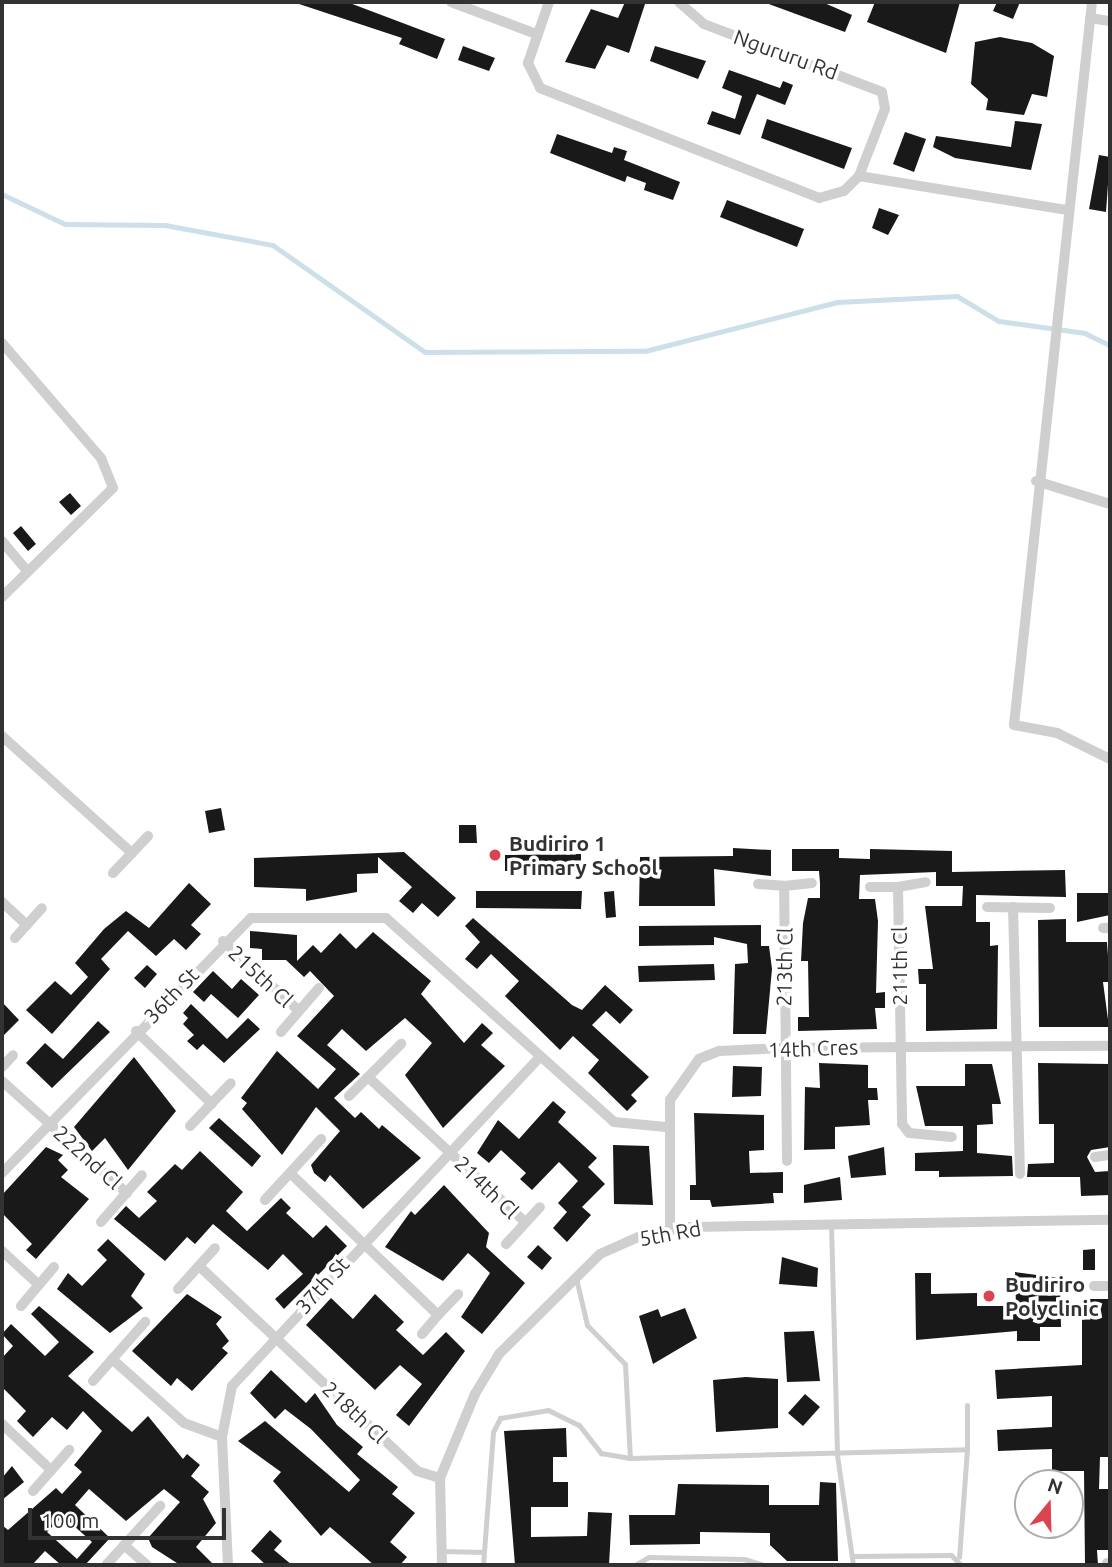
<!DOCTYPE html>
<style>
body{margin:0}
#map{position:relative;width:1112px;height:1567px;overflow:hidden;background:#fff;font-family:Ubuntu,sans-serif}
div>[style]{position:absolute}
.stream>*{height:4.5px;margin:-2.25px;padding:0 2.25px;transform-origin:2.25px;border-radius:2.25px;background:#cddfe9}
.building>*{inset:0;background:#191919}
.lane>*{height:5px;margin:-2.5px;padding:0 2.5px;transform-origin:2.5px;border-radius:2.5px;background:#cfcfcf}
.street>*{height:10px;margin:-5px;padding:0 5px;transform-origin:5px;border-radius:5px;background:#cfcfcf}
.dots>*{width:19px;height:19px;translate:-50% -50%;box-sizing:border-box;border:4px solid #fff;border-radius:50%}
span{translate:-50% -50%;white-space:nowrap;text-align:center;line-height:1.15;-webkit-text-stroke:7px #fff;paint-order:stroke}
.street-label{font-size:21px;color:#323232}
.poi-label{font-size:21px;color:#323232;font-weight:700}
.left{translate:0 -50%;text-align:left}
.frame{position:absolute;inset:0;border:4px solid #323232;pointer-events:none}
.north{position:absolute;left:1014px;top:1469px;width:70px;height:70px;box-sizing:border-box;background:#fff;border:2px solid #adadad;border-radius:50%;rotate:19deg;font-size:19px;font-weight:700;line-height:28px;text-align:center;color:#323232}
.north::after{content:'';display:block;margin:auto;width:24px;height:32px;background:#da4350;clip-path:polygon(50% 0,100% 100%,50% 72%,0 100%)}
.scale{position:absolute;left:28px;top:1508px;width:198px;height:32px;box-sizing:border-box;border:4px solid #323232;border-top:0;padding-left:9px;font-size:21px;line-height:24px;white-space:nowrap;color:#323232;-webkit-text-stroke:5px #fff;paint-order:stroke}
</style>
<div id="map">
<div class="stream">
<div style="left:2px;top:194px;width:70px;rotate:25.5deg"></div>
<div style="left:65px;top:224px;width:100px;rotate:0.6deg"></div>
<div style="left:165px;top:225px;width:110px;rotate:10.5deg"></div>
<div style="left:273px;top:245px;width:186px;rotate:35.1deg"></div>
<div style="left:425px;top:352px;width:220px;rotate:-0.3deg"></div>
<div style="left:645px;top:351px;width:198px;rotate:-14.3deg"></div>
<div style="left:837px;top:302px;width:120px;rotate:-2.9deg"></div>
<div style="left:957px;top:296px;width:49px;rotate:30.8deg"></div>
<div style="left:999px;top:321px;width:87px;rotate:7.9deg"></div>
<div style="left:1085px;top:333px;width:28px;rotate:26deg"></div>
</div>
<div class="building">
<div style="clip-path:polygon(293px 2px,347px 2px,445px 39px,437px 59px,399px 44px,402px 38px)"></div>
<div style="clip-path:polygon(625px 2px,645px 4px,629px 53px,607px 45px,595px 69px,565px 62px,591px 9px,618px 18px)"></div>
<div style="clip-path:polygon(822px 2px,852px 15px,845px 32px,766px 3px)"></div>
<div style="clip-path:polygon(875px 2px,960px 2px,946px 53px,867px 22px)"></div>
<div style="clip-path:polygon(997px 2px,1020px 2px,1013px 19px,993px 11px)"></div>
<div style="clip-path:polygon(1000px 37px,1032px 43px,1054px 56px,1047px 97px,1032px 94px,1024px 115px,986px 110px,988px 99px,971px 84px,975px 42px)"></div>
<div style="clip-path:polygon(463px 46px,495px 58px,489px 71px,458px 60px)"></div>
<div style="clip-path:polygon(655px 46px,706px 61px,698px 79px,650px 61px)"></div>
<div style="clip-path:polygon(729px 70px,780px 88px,783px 81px,793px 85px,785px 105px,757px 94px,740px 135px,707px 124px,712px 111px,735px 119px,742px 96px,722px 88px)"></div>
<div style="clip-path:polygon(767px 119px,852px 148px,844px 169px,761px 138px)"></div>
<div style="clip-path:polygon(1015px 121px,1042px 124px,1031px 170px,955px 158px,933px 147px,936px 136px,1011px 147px)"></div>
<div style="clip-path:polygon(905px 132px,926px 139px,914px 172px,893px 164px)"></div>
<div style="clip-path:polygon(557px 134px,612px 153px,614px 147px,627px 151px,624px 160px,680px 182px,673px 200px,644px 190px,646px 183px,627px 176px,625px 182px,550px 153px)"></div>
<div style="clip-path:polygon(1099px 155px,1110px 157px,1106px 212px,1089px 209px)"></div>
<div style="clip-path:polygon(727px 200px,804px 229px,797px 247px,720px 217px)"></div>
<div style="clip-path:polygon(879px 208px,899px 215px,888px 235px,872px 228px)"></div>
<div style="clip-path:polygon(70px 493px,81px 506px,71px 515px,59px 502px)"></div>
<div style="clip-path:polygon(21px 526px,36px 544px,28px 551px,13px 533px)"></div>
<div style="clip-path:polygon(221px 808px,225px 830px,209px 833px,205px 811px)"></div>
<div style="clip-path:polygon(459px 825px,476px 825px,477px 843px,459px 843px)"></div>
<div style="clip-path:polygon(733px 848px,771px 850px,771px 876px,714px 869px,715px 906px,639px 906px,640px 857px,733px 856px)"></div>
<div style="clip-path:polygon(792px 849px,839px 849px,839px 858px,870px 859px,870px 849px,952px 851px,952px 872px,1065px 870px,1066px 897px,976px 895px,976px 922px,990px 922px,990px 946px,998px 945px,997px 1029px,926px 1031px,926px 984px,919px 984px,918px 969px,933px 969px,925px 906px,962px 906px,963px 886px,936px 886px,936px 872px,860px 875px,859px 899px,875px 899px,878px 921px,876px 993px,885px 992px,885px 1008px,875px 1008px,877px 1029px,798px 1031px,798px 1017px,809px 1017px,808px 961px,801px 961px,803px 923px,808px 898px,820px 898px,820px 883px,819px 871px,792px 871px)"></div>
<div style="clip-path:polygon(404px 852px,456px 898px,438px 917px,422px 903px,413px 913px,399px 901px,412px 887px,378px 857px,378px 873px,357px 874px,357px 892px,306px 901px,306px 889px,254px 887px,254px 858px)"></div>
<div style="clip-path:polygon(581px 854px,581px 871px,505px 871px,505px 855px)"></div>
<div style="clip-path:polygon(189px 883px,211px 904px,191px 925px,201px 934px,186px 950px,174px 939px,156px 956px,128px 931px,101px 959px,110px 969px,52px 1034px,26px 1010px,55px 981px,71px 995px,88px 977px,75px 963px,104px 929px,126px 911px,149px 928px)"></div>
<div style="clip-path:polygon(476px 891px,582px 891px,581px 909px,476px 908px)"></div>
<div style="clip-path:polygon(614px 891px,616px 917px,606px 918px,604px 892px)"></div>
<div style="clip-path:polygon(1077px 893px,1110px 893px,1110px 915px,1077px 922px)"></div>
<div style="clip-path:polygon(473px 918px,572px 1005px,582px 1010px,605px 985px,633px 1010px,620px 1024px,606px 1011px,592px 1025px,649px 1077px,631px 1095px,637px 1101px,627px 1111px,588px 1073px,599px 1060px,573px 1036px,560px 1050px,505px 996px,519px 981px,491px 954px,477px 969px,465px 959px,480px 942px,465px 926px)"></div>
<div style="clip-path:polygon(1066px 919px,1066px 942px,1107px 942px,1110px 982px,1103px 982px,1109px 1027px,1039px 1027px,1038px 920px)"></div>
<div style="clip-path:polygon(761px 925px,761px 946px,769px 946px,772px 969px,766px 1034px,733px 1034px,735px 964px,748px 963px,747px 944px,714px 937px,714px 945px,639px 946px,639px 926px)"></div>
<div style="clip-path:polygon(250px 931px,297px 935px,297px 961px,313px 945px,321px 953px,340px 933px,356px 949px,373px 932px,431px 981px,421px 994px,464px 1043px,482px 1023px,493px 1033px,481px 1045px,505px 1066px,443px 1128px,405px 1075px,432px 1043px,405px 1018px,366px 1051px,342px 1029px,327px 1045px,360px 1074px,334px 1098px,355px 1118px,361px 1112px,379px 1129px,382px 1125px,421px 1158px,363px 1209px,330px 1175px,325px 1182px,314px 1173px,311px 1165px,340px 1131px,316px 1107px,282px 1155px,242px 1109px,247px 1103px,241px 1098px,277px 1051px,318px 1089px,336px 1069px,297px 1036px,334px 996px,310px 971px,304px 977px,286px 960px,262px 960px,262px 949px,250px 948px)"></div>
<div style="clip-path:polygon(714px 964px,715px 980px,639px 982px,638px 966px)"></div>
<div style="clip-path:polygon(147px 965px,157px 974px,145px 988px,134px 978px)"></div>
<div style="clip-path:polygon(213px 971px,232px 989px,241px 979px,259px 995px,238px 1018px,211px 994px,204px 1002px,193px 992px)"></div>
<div style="clip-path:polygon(2px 1002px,19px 1020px,2px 1037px)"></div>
<div style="clip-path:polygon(191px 1004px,227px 1039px,248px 1018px,260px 1029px,224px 1063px,203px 1044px,197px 1050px,187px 1041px,194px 1035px,183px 1024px,188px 1018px,183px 1013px)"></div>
<div style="clip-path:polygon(98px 1021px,110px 1032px,52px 1088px,26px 1063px,45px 1043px,63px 1059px)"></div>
<div style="clip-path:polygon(134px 1057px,176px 1111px,128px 1170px,105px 1138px,92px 1151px,74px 1127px)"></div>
<div style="clip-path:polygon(819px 1063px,868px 1065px,868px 1088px,877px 1088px,878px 1100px,868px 1100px,870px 1125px,835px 1127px,835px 1149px,804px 1150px,805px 1087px,820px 1088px)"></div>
<div style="clip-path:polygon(1038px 1063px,1110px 1064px,1110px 1147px,1091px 1150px,1087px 1157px,1095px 1172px,1110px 1171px,1110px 1195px,1081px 1196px,1080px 1177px,1027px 1177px,1028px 1164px,1054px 1163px,1054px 1124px,1039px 1124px)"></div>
<div style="clip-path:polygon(965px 1064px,992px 1064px,1001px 1104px,992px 1104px,993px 1124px,977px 1125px,977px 1153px,1012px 1156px,1013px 1176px,939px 1177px,939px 1171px,915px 1171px,915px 1153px,963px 1151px,963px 1126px,925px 1126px,916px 1086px,965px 1086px)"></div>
<div style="clip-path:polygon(733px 1066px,762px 1067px,761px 1096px,732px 1097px)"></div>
<div style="clip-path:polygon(553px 1101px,566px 1112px,558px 1122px,597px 1158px,588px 1167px,605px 1184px,582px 1207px,591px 1215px,567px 1242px,553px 1228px,567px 1212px,558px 1203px,578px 1181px,559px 1162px,532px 1190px,520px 1179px,526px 1173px,501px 1150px,489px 1163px,477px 1153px,498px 1120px,519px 1139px)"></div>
<div style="clip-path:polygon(694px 1113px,764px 1115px,764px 1150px,749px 1151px,750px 1173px,783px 1172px,783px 1193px,773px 1193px,774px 1203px,712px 1207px,710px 1200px,690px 1200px,690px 1185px,696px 1185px)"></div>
<div style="clip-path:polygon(219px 1118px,261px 1156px,252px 1167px,209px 1128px)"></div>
<div style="clip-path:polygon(613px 1145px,649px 1146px,653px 1205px,614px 1204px)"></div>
<div style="clip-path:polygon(46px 1147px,63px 1155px,58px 1160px,68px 1170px,61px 1177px,89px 1199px,36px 1259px,26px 1250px,32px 1244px,2px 1213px,2px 1195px)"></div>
<div style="clip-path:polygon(884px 1147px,886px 1175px,851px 1178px,848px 1156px)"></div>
<div style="clip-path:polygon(200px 1151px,243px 1192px,226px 1211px,247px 1231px,281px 1198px,291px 1208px,286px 1213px,313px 1238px,326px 1225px,347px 1246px,284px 1309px,275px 1299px,303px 1274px,283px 1254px,268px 1270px,213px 1224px,195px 1244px,187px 1237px,165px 1261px,114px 1219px,126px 1206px,139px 1218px,157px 1201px,147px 1192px,175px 1164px,182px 1170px)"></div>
<div style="clip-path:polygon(840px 1177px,842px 1200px,804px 1203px,804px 1185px)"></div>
<div style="clip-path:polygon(444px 1185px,489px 1233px,486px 1247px,525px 1283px,482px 1334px,461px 1317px,490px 1273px,475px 1259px,468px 1253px,443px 1281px,385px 1247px,411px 1211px,415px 1215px)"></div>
<div style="clip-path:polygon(108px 1239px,145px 1274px,131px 1296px,143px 1308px,110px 1333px,57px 1289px,68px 1273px,82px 1286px,107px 1260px,97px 1250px)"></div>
<div style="clip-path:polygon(538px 1245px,552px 1258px,542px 1270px,527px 1257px)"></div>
<div style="clip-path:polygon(1095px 1249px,1095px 1270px,1083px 1270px,1083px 1250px)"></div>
<div style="clip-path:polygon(782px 1257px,818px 1268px,817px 1287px,779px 1284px)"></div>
<div style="clip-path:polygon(1015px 1272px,1060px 1278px,1061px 1327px,1040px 1327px,1040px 1341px,1017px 1341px,1017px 1331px,916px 1340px,915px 1273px,931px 1273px,931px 1294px,977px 1293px,977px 1306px,1016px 1306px)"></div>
<div style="clip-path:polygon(187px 1294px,222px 1317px,216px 1324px,229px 1341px,222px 1348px,228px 1353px,192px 1391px,177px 1378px,171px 1386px,132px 1351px)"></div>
<div style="clip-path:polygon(375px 1294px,404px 1322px,396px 1330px,423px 1355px,446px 1332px,465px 1351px,409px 1426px,396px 1415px,422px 1384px,400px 1365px,375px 1390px,306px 1325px,331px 1298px,353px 1319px)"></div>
<div style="clip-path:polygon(1082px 1299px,1110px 1299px,1108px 1457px,1100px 1457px,1099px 1489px,1110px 1489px,1110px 1550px,1097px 1550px,1098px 1565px,1085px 1565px,1084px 1471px,1052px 1471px,1052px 1449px,998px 1451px,997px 1430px,1052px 1427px,1052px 1396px,997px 1399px,995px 1370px,1082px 1365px)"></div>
<div style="clip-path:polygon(evenodd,39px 1306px,94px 1352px,68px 1376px,132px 1432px,148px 1416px,183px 1459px,187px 1454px,200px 1465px,191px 1476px,209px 1492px,203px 1499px,216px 1523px,196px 1547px,214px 1565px,180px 1565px,152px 1547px,148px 1538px,180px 1502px,164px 1489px,126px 1521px,89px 1489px,75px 1505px,110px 1538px,85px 1565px,61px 1565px,45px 1551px,32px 1565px,2px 1565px,2px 1525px,8px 1530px,56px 1488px,62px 1494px,82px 1472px,74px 1465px,102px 1431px,83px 1411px,67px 1430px,52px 1417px,33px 1437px,17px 1421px,26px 1411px,2px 1387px,2px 1358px,13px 1346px,2px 1334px,11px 1324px,45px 1356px,59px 1342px,31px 1314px,39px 1306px,63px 1516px,92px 1542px,77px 1559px,47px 1532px,63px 1516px)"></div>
<div style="clip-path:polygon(685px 1308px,697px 1338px,653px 1364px,639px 1316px,658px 1309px,661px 1317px)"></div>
<div style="clip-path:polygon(814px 1331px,820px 1381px,787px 1382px,784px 1332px)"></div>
<div style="clip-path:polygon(271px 1370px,306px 1403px,315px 1393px,337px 1425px,363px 1447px,357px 1454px,398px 1487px,392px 1494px,415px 1513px,390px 1542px,407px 1557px,400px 1565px,374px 1565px,330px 1527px,321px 1536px,273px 1481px,281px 1472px,238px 1441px,265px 1421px,349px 1492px,360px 1480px,311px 1429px,285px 1409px,275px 1419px,250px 1393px)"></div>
<div style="clip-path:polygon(746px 1377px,778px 1379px,778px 1428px,716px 1432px,713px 1380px)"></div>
<div style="clip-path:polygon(805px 1394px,820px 1407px,803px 1426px,788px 1413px)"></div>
<div style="clip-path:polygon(566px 1428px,567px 1457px,553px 1457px,553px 1482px,568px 1482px,568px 1507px,531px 1507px,531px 1537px,587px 1536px,588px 1512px,612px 1513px,609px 1565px,515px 1565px,504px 1431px)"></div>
<div style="clip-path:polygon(12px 1466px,24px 1482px,2px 1500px,2px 1478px)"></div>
<div style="clip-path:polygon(820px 1482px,836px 1483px,838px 1561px,787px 1561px,770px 1545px,770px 1533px,700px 1532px,700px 1544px,630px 1545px,629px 1515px,675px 1515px,678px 1484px,769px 1485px,769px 1505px,819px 1505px)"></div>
<div style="clip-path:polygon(270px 1530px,282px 1541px,274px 1550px,292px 1565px,266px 1565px,251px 1551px)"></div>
</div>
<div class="lane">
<div style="left:831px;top:1224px;width:231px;rotate:88.5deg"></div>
<div style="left:837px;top:1455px;width:111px;rotate:81.7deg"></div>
<div style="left:576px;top:1278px;width:48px;rotate:76.8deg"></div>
<div style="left:587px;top:1325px;width:54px;rotate:45.7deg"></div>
<div style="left:625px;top:1364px;width:94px;rotate:87deg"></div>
<div style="left:967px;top:1449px;width:44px;rotate:-90deg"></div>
<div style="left:442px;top:1551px;width:41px;rotate:1.4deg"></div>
<div style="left:854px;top:1556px;width:97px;rotate:-0.6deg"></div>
<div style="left:951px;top:1555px;width:14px;rotate:45deg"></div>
<div style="left:483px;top:1565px;width:133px;rotate:-85.7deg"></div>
<div style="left:493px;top:1432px;width:16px;rotate:-63deg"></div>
<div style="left:500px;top:1418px;width:49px;rotate:-9.5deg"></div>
<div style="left:548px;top:1410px;width:34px;rotate:26deg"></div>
<div style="left:579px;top:1425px;width:36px;rotate:52deg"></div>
<div style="left:601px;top:1453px;width:29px;rotate:10deg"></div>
<div style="left:630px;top:1458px;width:337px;rotate:-1.5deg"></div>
<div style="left:967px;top:1449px;width:108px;rotate:94.2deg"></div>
<div style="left:635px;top:1565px;width:16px;rotate:-30deg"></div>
<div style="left:649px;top:1557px;width:95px;rotate:1.2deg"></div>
<div style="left:744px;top:1559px;width:21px;rotate:17deg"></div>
</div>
<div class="street">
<div style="left:451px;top:2px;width:91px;rotate:20.6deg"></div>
<div style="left:549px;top:2px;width:65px;rotate:109deg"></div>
<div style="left:528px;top:63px;width:28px;rotate:64deg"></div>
<div style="left:540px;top:88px;width:300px;rotate:21.5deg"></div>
<div style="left:819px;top:198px;width:26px;rotate:-16deg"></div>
<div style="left:844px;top:191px;width:21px;rotate:-45deg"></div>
<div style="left:859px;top:176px;width:72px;rotate:-68.8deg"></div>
<div style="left:885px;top:109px;width:17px;rotate:-100deg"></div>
<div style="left:882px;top:92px;width:191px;rotate:-159.1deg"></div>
<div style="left:704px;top:24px;width:33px;rotate:-139deg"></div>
<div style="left:1092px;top:2px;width:727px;rotate:96.16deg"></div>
<div style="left:1014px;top:725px;width:44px;rotate:10.5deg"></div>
<div style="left:1057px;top:733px;width:59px;rotate:26.1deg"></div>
<div style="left:1090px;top:18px;width:20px;rotate:9deg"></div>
<div style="left:859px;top:176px;width:210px;rotate:9.3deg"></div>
<div style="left:2px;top:343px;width:152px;rotate:49.3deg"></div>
<div style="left:101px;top:458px;width:32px;rotate:68deg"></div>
<div style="left:113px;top:488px;width:156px;rotate:135.5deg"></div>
<div style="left:1036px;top:481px;width:77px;rotate:17.3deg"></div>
<div style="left:2px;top:541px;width:40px;rotate:50deg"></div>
<div style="left:2px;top:736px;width:175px;rotate:42deg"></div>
<div style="left:113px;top:873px;width:51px;rotate:-46.6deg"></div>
<div style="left:758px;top:884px;width:26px;rotate:4deg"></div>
<div style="left:870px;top:887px;width:28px"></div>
<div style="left:898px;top:887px;width:237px;rotate:89deg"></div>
<div style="left:902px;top:1124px;width:11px;rotate:52deg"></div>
<div style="left:909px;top:1133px;width:43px;rotate:5.3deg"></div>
<div style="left:898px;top:887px;width:28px;rotate:-10deg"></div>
<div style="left:2px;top:902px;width:34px;rotate:43deg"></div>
<div style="left:987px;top:907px;width:63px;rotate:0.9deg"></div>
<div style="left:1013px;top:907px;width:267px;rotate:88.5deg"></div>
<div style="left:1103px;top:928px;width:7px"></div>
<div style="left:15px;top:938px;width:40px;rotate:-48deg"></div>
<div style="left:223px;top:941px;width:103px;rotate:42.6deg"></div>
<div style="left:136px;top:1031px;width:105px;rotate:43.8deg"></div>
<div style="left:281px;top:1032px;width:58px;rotate:-49.2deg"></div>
<div style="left:2px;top:1067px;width:16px;rotate:-47deg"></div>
<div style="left:368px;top:1077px;width:214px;rotate:42.7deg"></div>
<div style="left:2px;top:1081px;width:168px;rotate:41.9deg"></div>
<div style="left:349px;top:1096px;width:74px;rotate:-45deg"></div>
<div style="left:190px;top:1126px;width:59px;rotate:-46.4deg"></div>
<div style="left:1095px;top:1157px;width:15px;rotate:-8deg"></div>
<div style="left:787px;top:1161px;width:275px;rotate:-90.6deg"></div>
<div style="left:784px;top:886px;width:28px;rotate:-6deg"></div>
<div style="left:2px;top:1173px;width:356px;rotate:-45.7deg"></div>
<div style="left:251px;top:918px;width:135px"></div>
<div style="left:386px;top:918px;width:306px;rotate:41.8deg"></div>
<div style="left:614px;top:1122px;width:52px;rotate:5.5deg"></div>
<div style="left:290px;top:1173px;width:205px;rotate:43.8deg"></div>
<div style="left:438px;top:1315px;width:29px;rotate:-46deg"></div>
<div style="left:265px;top:1200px;width:83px;rotate:-47.4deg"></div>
<div style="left:101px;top:1222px;width:62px;rotate:-48.9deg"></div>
<div style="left:670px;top:1230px;width:130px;rotate:-90deg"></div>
<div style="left:670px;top:1100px;width:50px;rotate:-54.7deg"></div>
<div style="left:699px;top:1059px;width:22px;rotate:-22deg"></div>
<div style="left:719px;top:1051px;width:64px;rotate:-2.7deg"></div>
<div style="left:783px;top:1048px;width:327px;rotate:-0.4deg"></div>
<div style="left:506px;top:1244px;width:50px;rotate:-47.4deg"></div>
<div style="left:2px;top:1251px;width:50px;rotate:42.6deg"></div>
<div style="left:199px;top:1266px;width:299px;rotate:43.2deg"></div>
<div style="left:417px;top:1471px;width:24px;rotate:17deg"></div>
<div style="left:1094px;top:1286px;width:16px"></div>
<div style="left:178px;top:1289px;width:55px;rotate:-47.9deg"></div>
<div style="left:21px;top:1306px;width:51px;rotate:-49.8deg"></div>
<div style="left:422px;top:1334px;width:25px;rotate:-50deg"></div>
<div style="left:112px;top:1359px;width:96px;rotate:41.6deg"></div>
<div style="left:184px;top:1423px;width:40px;rotate:20.2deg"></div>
<div style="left:93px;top:1381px;width:79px;rotate:-48.6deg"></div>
<div style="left:2px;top:1424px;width:67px;rotate:43.2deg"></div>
<div style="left:33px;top:1491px;width:55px;rotate:-48.7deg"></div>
<div style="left:124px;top:1545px;width:30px;rotate:41deg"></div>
<div style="left:1107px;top:1563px;width:3px"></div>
<div style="left:107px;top:1564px;width:79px;rotate:-47.6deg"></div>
<div style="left:228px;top:1565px;width:128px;rotate:-92.7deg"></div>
<div style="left:222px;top:1437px;width:52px;rotate:-78.9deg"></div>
<div style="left:232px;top:1386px;width:451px;rotate:-46.9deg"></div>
<div style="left:442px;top:1565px;width:87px;rotate:-91.3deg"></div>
<div style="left:440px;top:1478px;width:91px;rotate:-67.4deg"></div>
<div style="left:475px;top:1394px;width:47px;rotate:-59deg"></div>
<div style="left:499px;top:1354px;width:142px;rotate:-44.7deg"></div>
<div style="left:600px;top:1254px;width:49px;rotate:-24deg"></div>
<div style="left:645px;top:1234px;width:46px;rotate:-8.8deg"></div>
<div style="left:690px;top:1227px;width:420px;rotate:-1deg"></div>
</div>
<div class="dots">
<div style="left:495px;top:855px;background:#da4350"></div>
<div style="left:989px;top:1296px;background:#da4350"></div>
</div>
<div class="street-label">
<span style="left:786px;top:54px;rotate:20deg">Ngururu Rd</span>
<span style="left:899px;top:966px;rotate:-90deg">211th Cl</span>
<span style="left:784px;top:967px;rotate:-89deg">213th Cl</span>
<span style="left:261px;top:976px;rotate:43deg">215th Cl</span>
<span style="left:171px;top:995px;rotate:-46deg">36th St</span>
<span style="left:813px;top:1048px;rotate:-2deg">14th Cres</span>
<span style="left:88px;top:1157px;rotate:42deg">222nd Cl</span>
<span style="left:487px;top:1187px;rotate:44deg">214th Cl</span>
<span style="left:670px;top:1233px;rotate:-10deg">5th Rd</span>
<span style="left:322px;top:1285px;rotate:-48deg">37th St</span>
<span style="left:355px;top:1412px;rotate:43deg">218th Cl</span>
</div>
<div class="poi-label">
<span class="left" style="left:509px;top:855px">Budiriro 1<br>Primary School</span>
<span class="left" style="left:1005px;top:1296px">Budiriro<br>Polyclinic</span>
</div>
<div class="frame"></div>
<div class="north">N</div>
<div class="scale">100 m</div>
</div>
